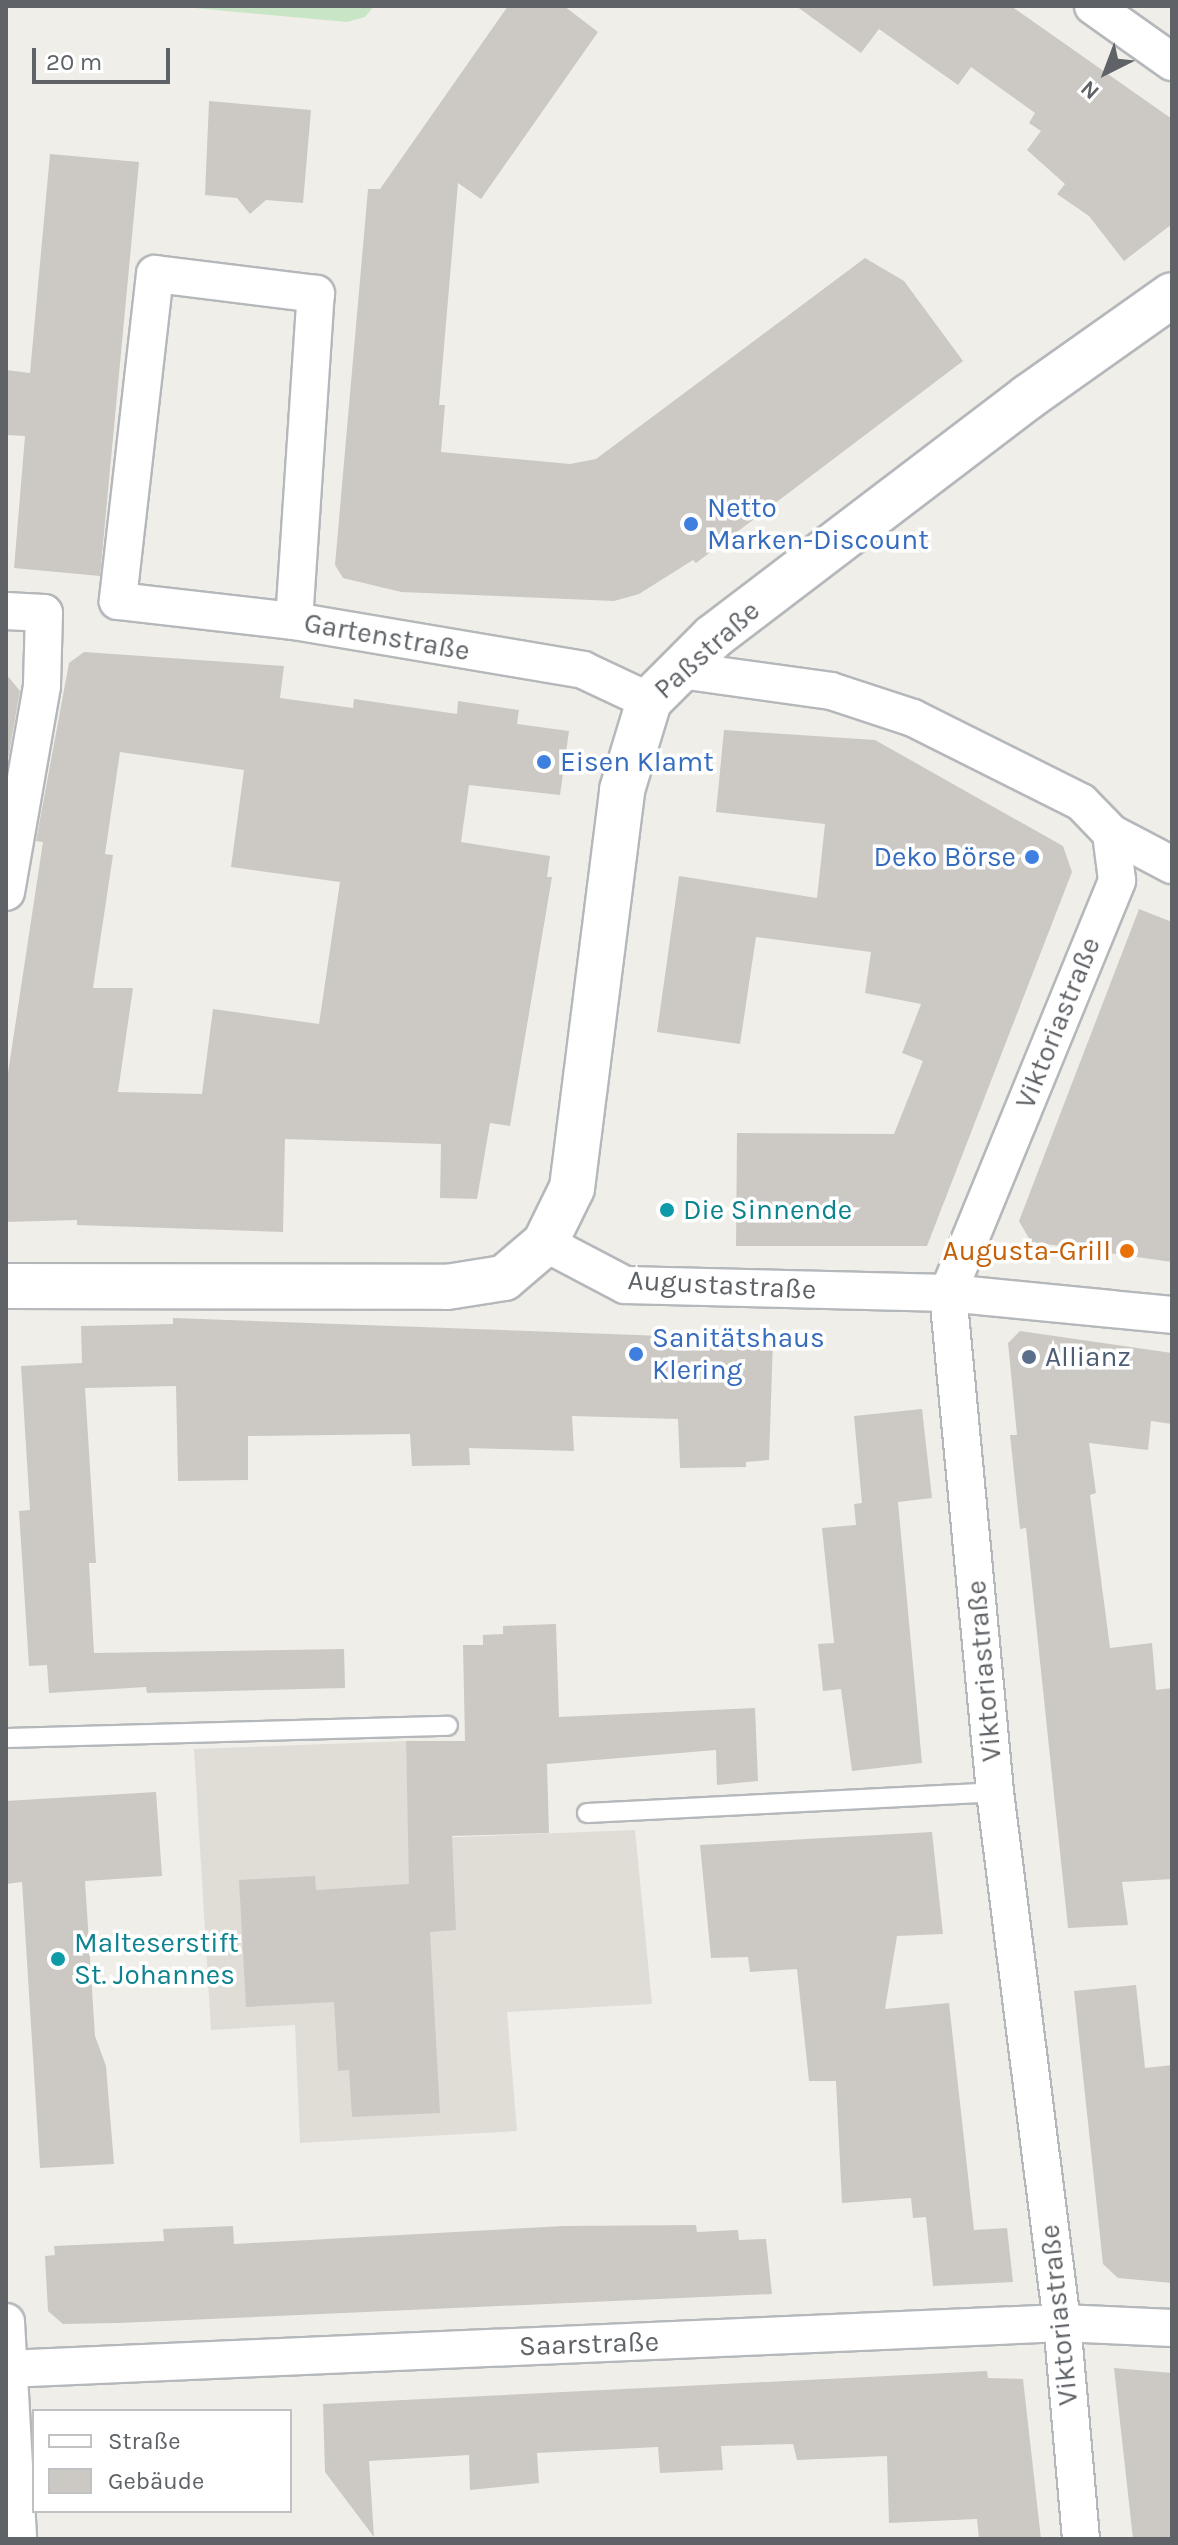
<!DOCTYPE html>
<meta charset="utf-8">
<style>
body{margin:0}
#map{position:relative;width:1178px;height:2545px;overflow:hidden;background:#f0eee8;font-family:Karla,sans-serif}
div>[style]{position:absolute}
.education>*{inset:0;background:#e0ddd6}
.green>*{inset:0;background:#c8e6c6}
.building>*{inset:0;background:#ccc9c4}
.roads{filter:drop-shadow(2px 0 #b5b8bb) drop-shadow(-2px 0 #b5b8bb) drop-shadow(0 2px #b5b8bb) drop-shadow(0 -2px #b5b8bb)}
.lane>*{height:18px;margin:-9px;padding:0 9px;transform-origin:9px;border-radius:9px;background:#fff}
.street>*{height:36px;margin:-18px;padding:0 18px;transform-origin:18px;border-radius:18px;background:#fff}
.secondary>*{height:44px;margin:-22px;padding:0 22px;transform-origin:22px;border-radius:22px;background:#fff}
.dots>*{width:22px;height:22px;translate:-50% -50%;box-sizing:border-box;border:4px solid #fff;border-radius:50%}
span{translate:-50% -50%;white-space:nowrap;text-align:center;line-height:1.15;-webkit-text-stroke:7px #fff;paint-order:stroke}
.shop-label{font-size:28px;color:#366cbe}
.left{translate:0 -50%;text-align:left}
.right{translate:-100% -50%;text-align:right}
.street-label{font-size:28px;color:#5f6367}
.culture-label{font-size:28px;color:#0d838f}
.food-label{font-size:28px;color:#c56008}
.service-label{font-size:28px;color:#4e5e75}
.frame{position:absolute;inset:0;border:8px solid #5f6367;pointer-events:none}
.legend{position:absolute;left:32px;top:2409px;width:260px;height:104px;box-sizing:border-box;background:#fff;border:2px solid #bfc1c2;margin:0;padding:10px 14px;list-style:none;font-size:24px;color:#5f6367}
.legend li{display:flex;align-items:center;gap:16px;height:40px}
.legend b{width:40px;border:2px solid #bfc1c2}
.north{position:absolute;left:1066px;top:32px;width:80px;height:80px;-webkit-text-stroke:6px #fff;paint-order:stroke;rotate:222deg;font-size:22px;font-weight:700;line-height:32px;text-align:center;color:#5f6367}
.north::after{content:'';display:block;margin:auto;width:28px;height:36px;background:#5f6367;clip-path:polygon(50% 0,100% 100%,50% 72%,0 100%)}
.scale{position:absolute;left:32px;top:48px;width:138px;height:36px;box-sizing:border-box;border:4px solid #5f6367;border-top:0;padding-left:10px;font-size:24px;line-height:28px;white-space:nowrap;color:#5f6367;-webkit-text-stroke:6px #fff;paint-order:stroke}
</style>
<div id="map">
<div class="education">
<div style="clip-path:polygon(406px 1741px,409px 1839px,635px 1830px,652px 2004px,507px 2012px,517px 2131px,300px 2143px,295px 2025px,211px 2030px,194px 1749px)"></div>
</div>
<div class="green">
<div style="clip-path:polygon(173px 6px,374px 6px,365px 17px,347px 22px)"></div>
</div>
<div class="building">
<div style="clip-path:polygon(508px 6px,564px 6px,598px 32px,481px 199px,458px 183px,439px 405px,445px 405px,441px 452px,570px 464px,596px 459px,865px 258px,904px 281px,963px 361px,696px 563px,693px 560px,639px 594px,614px 601px,401px 592px,343px 578px,335px 565px,368px 189px,380px 189px)"></div>
<div style="clip-path:polygon(796px 6px,1011px 6px,1172px 119px,1172px 224px,1124px 261px,1089px 216px,1057px 194px,1065px 184px,1027px 150px,1041px 131px,1029px 123px,1035px 113px,971px 67px,958px 85px,879px 29px,861px 53px)"></div>
<div style="clip-path:polygon(209px 101px,311px 110px,303px 203px,266px 200px,250px 214px,237px 198px,205px 195px)"></div>
<div style="clip-path:polygon(50px 154px,139px 162px,100px 576px,14px 568px,25px 436px,6px 435px,6px 370px,30px 373px)"></div>
<div style="clip-path:polygon(evenodd,84px 652px,284px 666px,280px 698px,353px 708px,354px 699px,457px 714px,458px 701px,519px 710px,517px 724px,569px 731px,560px 795px,469px 785px,461px 842px,550px 856px,547px 877px,552px 877px,510px 1126px,490px 1123px,477px 1199px,440px 1198px,441px 1144px,285px 1139px,283px 1232px,77px 1225px,77px 1220px,6px 1222px,6px 1086px,43px 842px,36px 841px,69px 663px,84px 652px,120px 752px,244px 770px,231px 867px,340px 882px,319px 1024px,213px 1009px,202px 1094px,118px 1092px,133px 988px,93px 988px,113px 855px,105px 854px,120px 752px)"></div>
<div style="clip-path:polygon(6px 674px,20px 691px,6px 770px)"></div>
<div style="clip-path:polygon(724px 730px,875px 740px,1063px 846px,1072px 872px,927px 1246px,736px 1246px,737px 1133px,894px 1134px,923px 1061px,902px 1053px,921px 1004px,865px 993px,871px 952px,756px 937px,740px 1044px,657px 1032px,679px 876px,817px 898px,825px 824px,716px 812px)"></div>
<div style="clip-path:polygon(1139px 909px,1172px 922px,1172px 1262px,1031px 1242px,1019px 1221px)"></div>
<div style="clip-path:polygon(173px 1318px,773px 1340px,769px 1460px,746px 1462px,746px 1467px,680px 1468px,678px 1419px,572px 1416px,574px 1451px,469px 1448px,470px 1465px,412px 1466px,410px 1434px,248px 1436px,248px 1480px,178px 1481px,176px 1386px,85px 1388px,96px 1563px,89px 1563px,94px 1653px,344px 1649px,345px 1688px,147px 1693px,146px 1687px,49px 1693px,47px 1665px,29px 1666px,19px 1511px,30px 1510px,21px 1366px,82px 1363px,81px 1326px,173px 1324px)"></div>
<div style="clip-path:polygon(1020px 1331px,1172px 1353px,1172px 1424px,1151px 1421px,1148px 1450px,1089px 1443px,1096px 1493px,1090px 1495px,1110px 1648px,1152px 1643px,1156px 1690px,1172px 1688px,1172px 1879px,1122px 1882px,1128px 1925px,1068px 1928px,1026px 1528px,1020px 1529px,1010px 1435px,1017px 1435px,1008px 1343px)"></div>
<div style="clip-path:polygon(922px 1409px,932px 1498px,898px 1502px,922px 1763px,852px 1771px,841px 1689px,823px 1691px,818px 1644px,834px 1643px,822px 1528px,856px 1525px,854px 1504px,862px 1503px,854px 1416px)"></div>
<div style="clip-path:polygon(556px 1624px,559px 1717px,755px 1708px,758px 1781px,717px 1785px,716px 1750px,547px 1764px,549px 1833px,452px 1836px,456px 1930px,430px 1932px,440px 2113px,352px 2117px,349px 2070px,338px 2071px,334px 2002px,246px 2007px,239px 1880px,315px 1876px,316px 1890px,409px 1884px,406px 1741px,465px 1741px,463px 1645px,483px 1645px,483px 1635px,503px 1634px,503px 1626px)"></div>
<div style="clip-path:polygon(156px 1792px,162px 1876px,85px 1881px,95px 2036px,106px 2066px,114px 2164px,40px 2168px,22px 1882px,6px 1884px,6px 1801px)"></div>
<div style="clip-path:polygon(932px 1832px,943px 1934px,897px 1936px,885px 2009px,949px 2003px,974px 2230px,1007px 2228px,1013px 2282px,933px 2286px,926px 2217px,913px 2218px,911px 2198px,842px 2203px,836px 2081px,809px 2081px,797px 1969px,750px 1972px,748px 1957px,711px 1958px,700px 1845px)"></div>
<div style="clip-path:polygon(1136px 1985px,1145px 2068px,1172px 2065px,1172px 2283px,1118px 2278px,1103px 2264px,1074px 1991px)"></div>
<div style="clip-path:polygon(696px 2225px,697px 2232px,738px 2230px,739px 2240px,766px 2239px,772px 2294px,118px 2323px,63px 2324px,48px 2311px,45px 2256px,55px 2255px,54px 2246px,164px 2241px,163px 2229px,233px 2226px,234px 2244px,563px 2226px)"></div>
<div style="clip-path:polygon(1114px 2368px,1172px 2373px,1172px 2539px,1133px 2539px)"></div>
<div style="clip-path:polygon(987px 2371px,988px 2378px,1023px 2379px,1041px 2539px,979px 2539px,977px 2519px,889px 2523px,887px 2456px,797px 2460px,793px 2444px,721px 2446px,723px 2470px,660px 2473px,658px 2447px,537px 2453px,539px 2483px,470px 2490px,469px 2455px,369px 2461px,374px 2537px,325px 2472px,323px 2404px)"></div>
</div>
<div class="roads">
<div class="lane">
<div style="left:6px;top:1738px;width:442px;rotate:-1.6deg"></div>
<div style="left:587px;top:1813px;width:409px;rotate:-2.9deg"></div>
</div>
<div class="street">
<div style="left:1093px;top:6px;width:97px;rotate:35.3deg"></div>
<div style="left:6px;top:611px;width:38px;rotate:3deg"></div>
<div style="left:44px;top:613px;width:73px;rotate:91.6deg"></div>
<div style="left:42px;top:686px;width:209px;rotate:99.9deg"></div>
<div style="left:294px;top:621px;width:328px;rotate:-86.2deg"></div>
<div style="left:316px;top:294px;width:162px;rotate:-172.9deg"></div>
<div style="left:155px;top:274px;width:329px;rotate:96.5deg"></div>
<div style="left:118px;top:601px;width:177px;rotate:6.5deg"></div>
<div style="left:294px;top:621px;width:293px;rotate:9.6deg"></div>
<div style="left:583px;top:670px;width:73px;rotate:25.2deg"></div>
<div style="left:680px;top:670px;width:152px;rotate:7.9deg"></div>
<div style="left:831px;top:691px;width:86px;rotate:18.2deg"></div>
<div style="left:913px;top:718px;width:188px;rotate:26.6deg"></div>
<div style="left:1081px;top:802px;width:43px;rotate:45.9deg"></div>
<div style="left:1111px;top:833px;width:69px;rotate:27.7deg"></div>
<div style="left:545px;top:1243px;width:90px;rotate:27.7deg"></div>
<div style="left:625px;top:1285px;width:323px;rotate:1.4deg"></div>
<div style="left:948px;top:1293px;width:225px;rotate:5.6deg"></div>
<div style="left:6px;top:2322px;width:217px;rotate:86.8deg"></div>
<div style="left:6px;top:2369px;width:1057px;rotate:-2.49deg"></div>
<div style="left:1062px;top:2323px;width:110px;rotate:2.6deg"></div>
<div style="left:1081px;top:2539px;width:217px;rotate:-95deg"></div>
<div style="left:1062px;top:2323px;width:535px;rotate:-97.19deg"></div>
<div style="left:995px;top:1792px;width:501px;rotate:-95.38deg"></div>
<div style="left:948px;top:1293px;width:446px;rotate:-67.7deg"></div>
<div style="left:1117px;top:880px;width:47px;rotate:-97.3deg"></div>
</div>
<div class="secondary">
<div style="left:6px;top:1286px;width:441px;rotate:0.1deg"></div>
<div style="left:447px;top:1287px;width:58px;rotate:-9deg"></div>
<div style="left:504px;top:1278px;width:54px;rotate:-40.5deg"></div>
<div style="left:545px;top:1243px;width:61px;rotate:-63.9deg"></div>
<div style="left:572px;top:1188px;width:401px;rotate:-82.8deg"></div>
<div style="left:622px;top:790px;width:93px;rotate:-73.1deg"></div>
<div style="left:649px;top:701px;width:91px;rotate:-45deg"></div>
<div style="left:713px;top:637px;width:396px;rotate:-37.3deg"></div>
<div style="left:1028px;top:397px;width:176px;rotate:-35.3deg"></div>
</div>
</div>
<div class="dots">
<div style="left:691px;top:524px;background:#3f7fe0"></div>
<div style="left:544px;top:762px;background:#3f7fe0"></div>
<div style="left:1032px;top:857px;background:#3f7fe0"></div>
<div style="left:667px;top:1210px;background:#0f9aa8"></div>
<div style="left:1127px;top:1251px;background:#e8710a"></div>
<div style="left:636px;top:1354px;background:#3f7fe0"></div>
<div style="left:1029px;top:1357px;background:#5c6f8a"></div>
<div style="left:58px;top:1959px;background:#0f9aa8"></div>
</div>
<div class="shop-label">
<span class="left" style="left:707px;top:524px">Netto<br>Marken-Discount</span>
<span class="left" style="left:560px;top:762px">Eisen Klamt</span>
<span class="right" style="left:1016px;top:857px">Deko Börse</span>
<span class="left" style="left:652px;top:1354px">Sanitätshaus<br>Klering</span>
</div>
<div class="street-label">
<span style="left:387px;top:637px;rotate:10deg">Gartenstraße</span>
<span style="left:707px;top:650px;rotate:-42deg">Paßstraße</span>
<span style="left:1058px;top:1023px;rotate:-68deg">Viktoriastraße</span>
<span style="left:722px;top:1285px;rotate:3deg">Augustastraße</span>
<span style="left:984px;top:1671px;rotate:-95deg">Viktoriastraße</span>
<span style="left:1059px;top:2315px;rotate:-96deg">Viktoriastraße</span>
<span style="left:589px;top:2344px;rotate:-2deg">Saarstraße</span>
</div>
<div class="culture-label">
<span class="left" style="left:683px;top:1210px">Die Sinnende</span>
<span class="left" style="left:74px;top:1959px">Malteserstift<br>St. Johannes</span>
</div>
<div class="food-label">
<span class="right" style="left:1111px;top:1251px">Augusta-Grill</span>
</div>
<div class="service-label">
<span class="left" style="left:1045px;top:1357px">Allianz</span>
</div>
<div class="frame"></div>
<ul class="legend">
<li><b style="height:10px;background:#fff"></b>Straße</li>
<li><b style="height:22px;background:#ccc9c4"></b>Gebäude</li>
</ul>
<div class="north">N</div>
<div class="scale">20 m</div>
</div>
